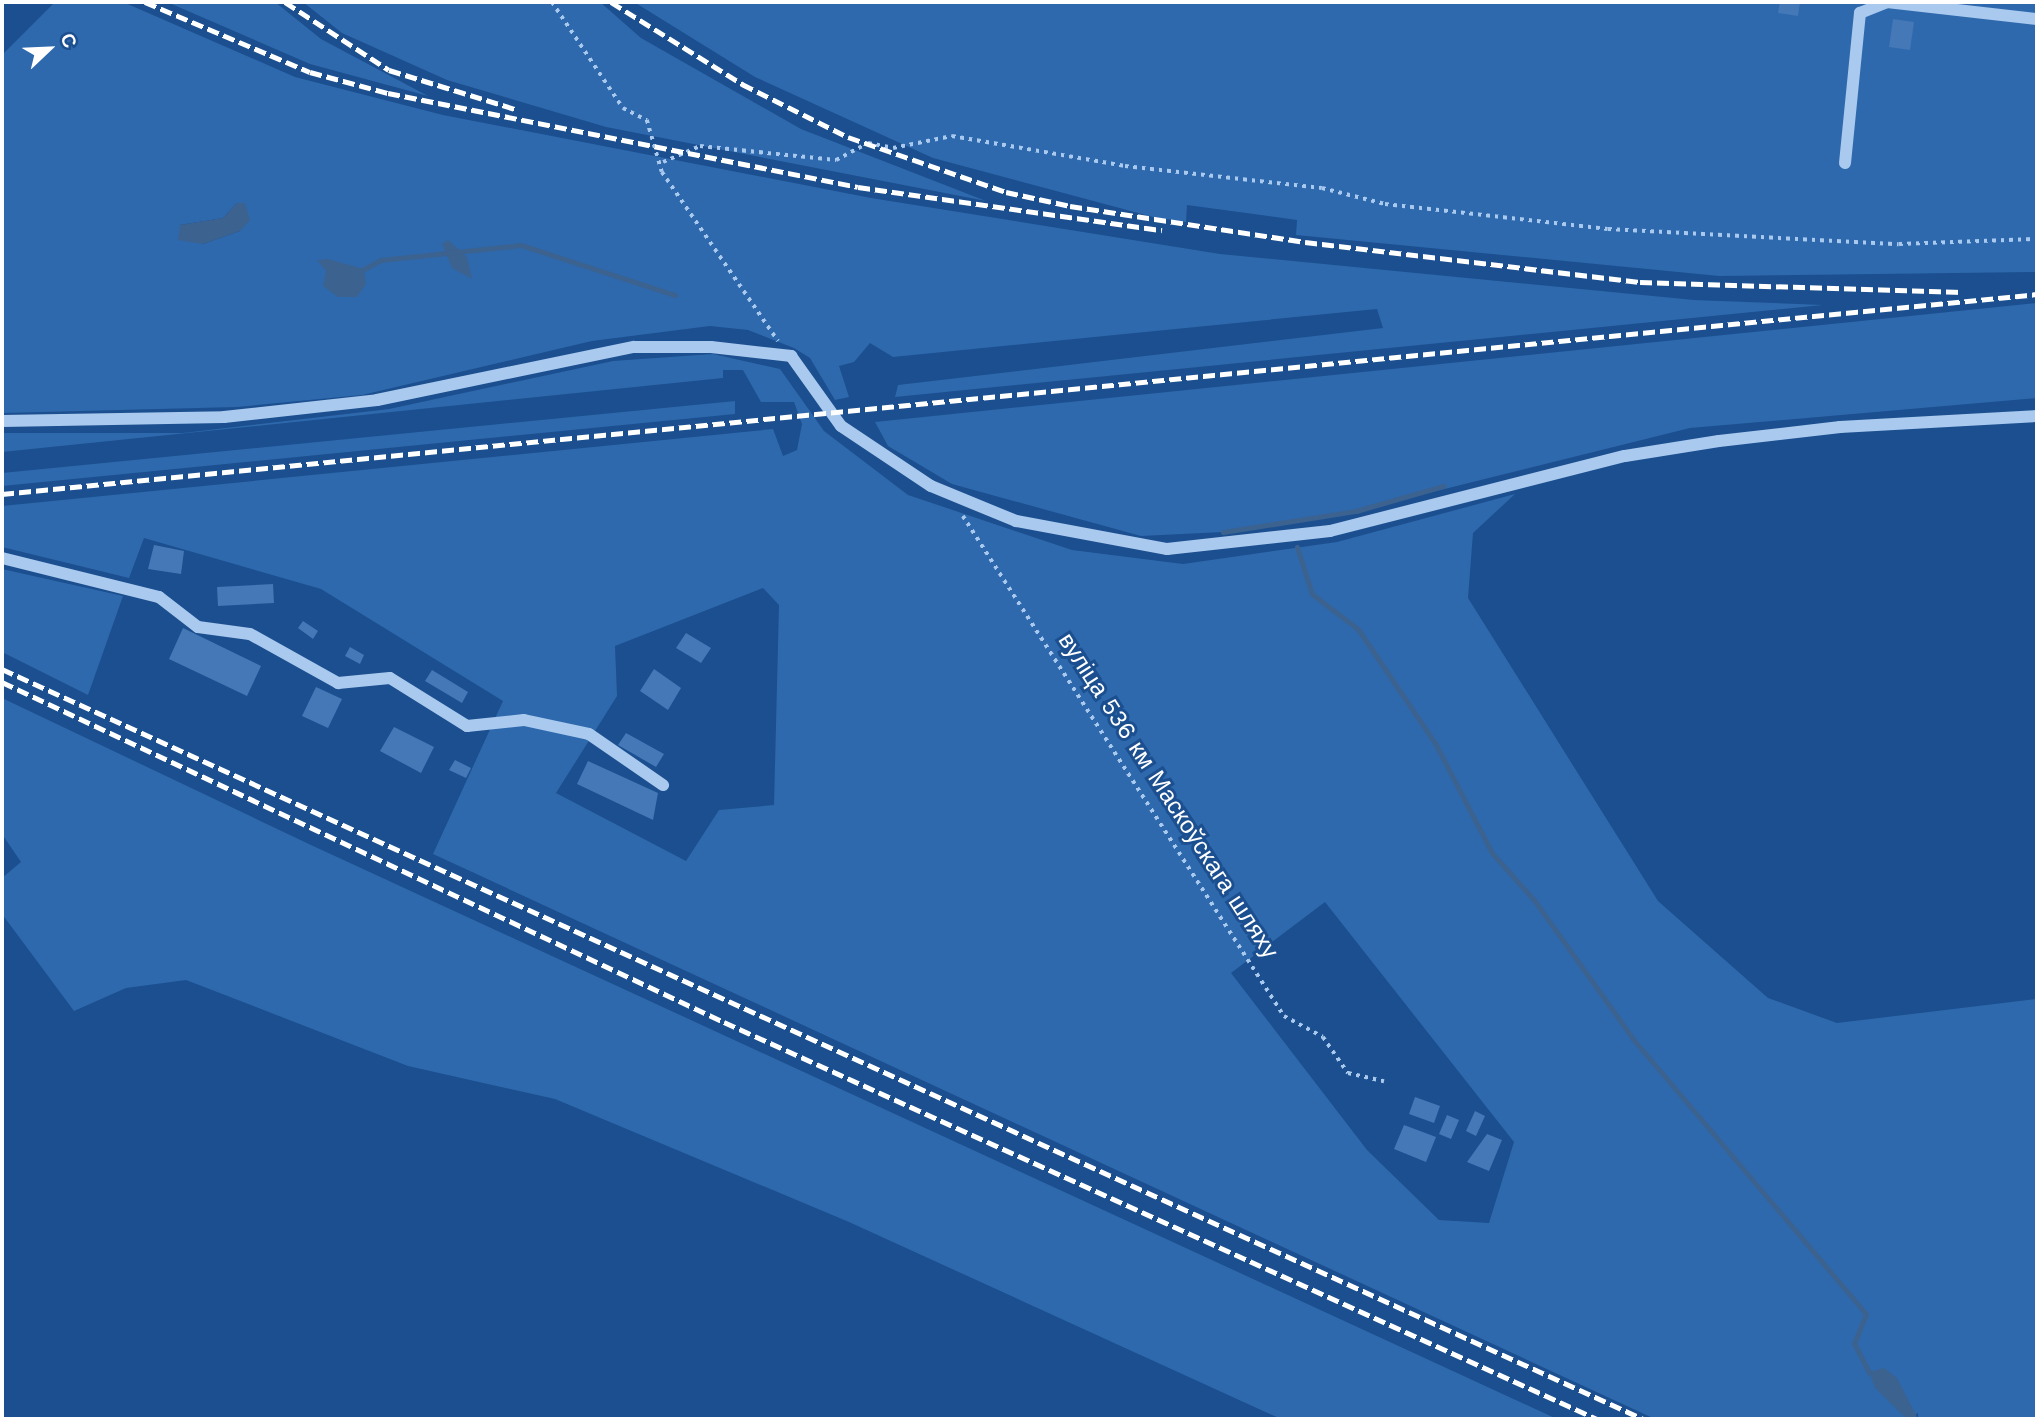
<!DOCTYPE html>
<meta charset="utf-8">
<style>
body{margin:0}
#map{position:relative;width:2039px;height:1421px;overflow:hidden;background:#1b4f8f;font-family:"Work Sans",sans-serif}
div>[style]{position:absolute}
.green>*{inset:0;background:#2e69ad}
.water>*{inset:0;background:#3c6290}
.stream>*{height:5px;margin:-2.5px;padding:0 2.5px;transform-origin:2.5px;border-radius:2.5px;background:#3c6290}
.building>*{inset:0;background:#4478b7}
.path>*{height:3.5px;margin-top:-1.75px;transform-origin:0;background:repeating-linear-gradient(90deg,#a9c9ee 0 3.5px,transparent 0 8.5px)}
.minor>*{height:12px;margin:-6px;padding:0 6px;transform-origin:6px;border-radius:6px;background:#a9c9ee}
.rail>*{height:5px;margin-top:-2.5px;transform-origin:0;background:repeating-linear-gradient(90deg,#fff 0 12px,transparent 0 17px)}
span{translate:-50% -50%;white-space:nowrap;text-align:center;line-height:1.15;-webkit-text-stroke:6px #1b4f8f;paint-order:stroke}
.street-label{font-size:24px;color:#fff}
.frame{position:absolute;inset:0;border:4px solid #fff;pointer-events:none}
.north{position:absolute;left:14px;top:14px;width:70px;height:70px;-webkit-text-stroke:5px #1b4f8f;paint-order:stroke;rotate:67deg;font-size:19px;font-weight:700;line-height:28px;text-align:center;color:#fff}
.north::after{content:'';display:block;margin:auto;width:24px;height:32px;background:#fff;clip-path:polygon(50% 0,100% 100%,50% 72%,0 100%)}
</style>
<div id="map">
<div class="green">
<div style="clip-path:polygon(evenodd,55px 2px,123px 2px,295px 77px,443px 115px,871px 198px,1220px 254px,1694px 300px,1823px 305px,895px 397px,898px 385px,1383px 328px,1377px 309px,893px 357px,870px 343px,854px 362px,839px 366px,849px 397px,835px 400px,810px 358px,794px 348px,748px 330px,710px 326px,592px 341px,362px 395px,237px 407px,2px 413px,2px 55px,55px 2px,237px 203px,245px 203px,240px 231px,203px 244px,180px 225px,223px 218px,237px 203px)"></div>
<div style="clip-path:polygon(167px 2px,275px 2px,321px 39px,428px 96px,310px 64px)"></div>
<div style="clip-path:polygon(303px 2px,600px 2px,641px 38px,801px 129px,986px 201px,606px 127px,447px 80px,342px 33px)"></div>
<div style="clip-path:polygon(634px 2px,2037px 2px,2037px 272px,1719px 276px,1296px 235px,1297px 220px,1187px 205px,1186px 222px,1153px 217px,933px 158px,755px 77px)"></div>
<div style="clip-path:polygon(2037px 303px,2037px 398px,1690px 428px,1356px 511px,1223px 532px,1141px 536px,952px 484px,888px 446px,875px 422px)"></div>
<div style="clip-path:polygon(evenodd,713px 354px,780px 369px,824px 431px,908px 495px,1072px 550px,1183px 564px,1337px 542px,1515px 494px,1473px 533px,1468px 598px,1658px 901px,1768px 998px,1837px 1023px,2037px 999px,2037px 1419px,1918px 1419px,1918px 1413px,1909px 1419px,1655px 1419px,433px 854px,503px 701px,321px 589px,144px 538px,129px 578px,2px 547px,2px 506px,773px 429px,783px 456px,797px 450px,802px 424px,794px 402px,761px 402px,743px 370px,723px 370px,723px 378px,2px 452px,2px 433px,183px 433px,389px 409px,613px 361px,713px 354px,763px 588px,779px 605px,774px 805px,719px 810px,686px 861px,556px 793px,617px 696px,615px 646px,763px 588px,713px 354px,1325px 902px,1514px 1142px,1489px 1223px,1439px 1220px,1367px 1150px,1231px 973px,1325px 902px)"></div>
<div style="clip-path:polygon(735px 401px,735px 414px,2px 486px,2px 473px)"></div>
<div style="clip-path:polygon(2px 569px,123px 596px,88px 695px,2px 652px)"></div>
<div style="clip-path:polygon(2px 698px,311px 845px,1557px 1419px,1281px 1419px,849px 1222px,555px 1099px,408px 1066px,186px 980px,126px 988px,74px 1011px,2px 914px,2px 878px,21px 862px,2px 834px)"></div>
</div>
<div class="water">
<div style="clip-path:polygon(237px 203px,245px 203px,250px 220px,240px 231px,203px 244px,178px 240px,180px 225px,223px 218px)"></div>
<div style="clip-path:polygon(448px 240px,467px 257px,472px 279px,452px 268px,442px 244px)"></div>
<div style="clip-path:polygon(328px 259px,364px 269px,366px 284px,357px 297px,338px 297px,323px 286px,326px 271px,317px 260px)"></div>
<div style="clip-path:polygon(1884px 1368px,1897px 1378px,1918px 1419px,1907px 1419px,1875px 1388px,1869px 1372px)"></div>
</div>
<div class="stream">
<div style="left:364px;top:269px;width:19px;rotate:-28deg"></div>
<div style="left:381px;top:260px;width:141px;rotate:-6.1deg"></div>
<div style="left:521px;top:245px;width:162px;rotate:18deg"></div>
<div style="left:1223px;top:532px;width:135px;rotate:-9deg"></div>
<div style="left:1356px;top:511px;width:91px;rotate:-16deg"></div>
<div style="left:1297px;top:547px;width:49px;rotate:72.3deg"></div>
<div style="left:1312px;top:594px;width:58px;rotate:37.3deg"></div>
<div style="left:1358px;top:629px;width:138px;rotate:56deg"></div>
<div style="left:1435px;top:743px;width:124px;rotate:62.6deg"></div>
<div style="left:1492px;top:853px;width:63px;rotate:48.2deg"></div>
<div style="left:1534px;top:900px;width:171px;rotate:54.5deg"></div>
<div style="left:1633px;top:1039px;width:360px;rotate:49.7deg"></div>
<div style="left:1866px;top:1314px;width:31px;rotate:112deg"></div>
<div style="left:1854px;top:1343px;width:33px;rotate:63deg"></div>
</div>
<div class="building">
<div style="clip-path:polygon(1780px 2px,1800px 2px,1798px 16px,1778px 13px)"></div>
<div style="clip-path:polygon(1893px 19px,1914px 22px,1910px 50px,1889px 47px)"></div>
<div style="clip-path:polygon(154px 545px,184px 551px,181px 574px,148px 569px)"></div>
<div style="clip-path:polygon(273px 584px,274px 603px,218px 606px,217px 587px)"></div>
<div style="clip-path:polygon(303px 621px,318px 631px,313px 639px,298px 628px)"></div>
<div style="clip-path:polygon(183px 628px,261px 666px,247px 696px,169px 659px)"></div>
<div style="clip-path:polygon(686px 633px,711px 648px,701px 663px,676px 648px)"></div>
<div style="clip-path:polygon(350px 647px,364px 655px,360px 664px,345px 656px)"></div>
<div style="clip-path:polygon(654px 669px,681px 688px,668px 710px,640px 691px)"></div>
<div style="clip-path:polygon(432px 670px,468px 692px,462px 703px,425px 681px)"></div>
<div style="clip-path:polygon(316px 687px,342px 699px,328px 728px,302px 716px)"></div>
<div style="clip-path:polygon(394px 727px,434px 747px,421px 773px,380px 751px)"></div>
<div style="clip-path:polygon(626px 733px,664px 754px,656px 767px,618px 745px)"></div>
<div style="clip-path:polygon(455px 760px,471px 768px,466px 778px,449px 770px)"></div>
<div style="clip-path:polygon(588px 761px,658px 793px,653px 820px,577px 784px)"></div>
<div style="clip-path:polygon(1415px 1097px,1440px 1106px,1434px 1123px,1409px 1114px)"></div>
<div style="clip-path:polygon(1475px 1111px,1485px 1116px,1476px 1136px,1466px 1131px)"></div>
<div style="clip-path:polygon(1447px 1115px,1459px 1120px,1451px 1139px,1439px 1134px)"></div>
<div style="clip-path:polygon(1404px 1125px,1436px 1137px,1426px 1162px,1394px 1149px)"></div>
<div style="clip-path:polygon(1487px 1134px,1502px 1140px,1489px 1171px,1467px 1162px)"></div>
</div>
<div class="path">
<div style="left:552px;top:2px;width:128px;rotate:56.2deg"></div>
<div style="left:623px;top:108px;width:27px;rotate:27deg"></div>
<div style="left:647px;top:120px;width:54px;rotate:73.9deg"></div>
<div style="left:662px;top:172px;width:205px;rotate:55.5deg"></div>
<div style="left:663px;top:162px;width:40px;rotate:-23.4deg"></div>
<div style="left:700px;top:146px;width:137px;rotate:5.9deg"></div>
<div style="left:836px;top:160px;width:36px;rotate:-28deg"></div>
<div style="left:868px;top:143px;width:25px;rotate:11deg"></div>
<div style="left:893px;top:148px;width:60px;rotate:-11.5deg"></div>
<div style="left:952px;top:136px;width:176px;rotate:9.8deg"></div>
<div style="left:1125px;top:166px;width:198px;rotate:6.4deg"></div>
<div style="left:1322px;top:188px;width:65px;rotate:14.3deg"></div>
<div style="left:1385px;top:204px;width:224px;rotate:6.4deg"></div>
<div style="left:1608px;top:229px;width:291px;rotate:3deg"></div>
<div style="left:1899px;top:244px;width:138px;rotate:-2.1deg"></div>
<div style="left:963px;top:516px;width:594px;rotate:57.3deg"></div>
<div style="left:1284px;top:1016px;width:44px;rotate:28.3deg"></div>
<div style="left:1323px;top:1037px;width:44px;rotate:55.2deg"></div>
<div style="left:1348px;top:1073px;width:37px;rotate:13deg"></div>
</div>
<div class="minor">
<div style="left:1845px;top:163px;width:151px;rotate:-84.3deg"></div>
<div style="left:1860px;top:13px;width:29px;rotate:-22deg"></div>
<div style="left:1887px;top:2px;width:151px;rotate:6.5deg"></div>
<div style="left:2px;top:421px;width:222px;rotate:-1deg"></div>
<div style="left:224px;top:417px;width:154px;rotate:-6.3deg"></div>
<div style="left:377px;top:400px;width:262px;rotate:-11.7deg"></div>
<div style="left:634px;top:347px;width:77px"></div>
<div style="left:711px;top:347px;width:81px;rotate:6.4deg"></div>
<div style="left:791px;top:356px;width:86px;rotate:54.5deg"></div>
<div style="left:841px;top:426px;width:108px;rotate:33.7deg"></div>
<div style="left:931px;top:486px;width:92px;rotate:22.4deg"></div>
<div style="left:1016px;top:521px;width:154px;rotate:10.5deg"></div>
<div style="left:1167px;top:549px;width:164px;rotate:-6.3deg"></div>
<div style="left:1330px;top:531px;width:304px;rotate:-14.3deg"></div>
<div style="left:1625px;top:456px;width:95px;rotate:-9.1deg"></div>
<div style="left:1719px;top:441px;width:122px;rotate:-6.6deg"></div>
<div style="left:1840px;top:427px;width:197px;rotate:-3.2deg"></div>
<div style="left:2px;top:558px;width:162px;rotate:14deg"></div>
<div style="left:159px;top:597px;width:49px;rotate:37.6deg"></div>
<div style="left:198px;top:627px;width:52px;rotate:7.7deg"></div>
<div style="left:250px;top:634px;width:101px;rotate:29.1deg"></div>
<div style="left:338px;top:683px;width:52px;rotate:-5.5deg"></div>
<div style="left:390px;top:678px;width:91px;rotate:31.9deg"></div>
<div style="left:467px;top:726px;width:57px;rotate:-6deg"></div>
<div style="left:524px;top:720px;width:66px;rotate:12.2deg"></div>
<div style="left:589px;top:734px;width:90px;rotate:34.6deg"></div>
</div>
<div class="rail">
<div style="left:145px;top:2px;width:179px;rotate:23deg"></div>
<div style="left:310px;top:72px;width:81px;rotate:15.1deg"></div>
<div style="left:388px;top:93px;width:479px;rotate:11.3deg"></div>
<div style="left:858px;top:187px;width:307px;rotate:8.1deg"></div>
<div style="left:285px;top:2px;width:124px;rotate:33.2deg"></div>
<div style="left:389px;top:70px;width:132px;rotate:17.2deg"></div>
<div style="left:611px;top:2px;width:155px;rotate:32deg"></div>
<div style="left:742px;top:84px;width:119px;rotate:26.6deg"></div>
<div style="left:848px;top:137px;width:167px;rotate:19.2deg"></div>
<div style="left:1006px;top:192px;width:66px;rotate:12.3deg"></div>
<div style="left:1070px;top:206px;width:238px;rotate:8.7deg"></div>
<div style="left:1305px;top:242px;width:337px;rotate:6.8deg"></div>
<div style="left:1640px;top:282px;width:322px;rotate:1.8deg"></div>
<div style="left:2px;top:494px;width:2045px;rotate:-5.61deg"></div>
<div style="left:2px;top:669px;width:1804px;rotate:24.56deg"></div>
<div style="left:2px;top:682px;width:798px;rotate:25.22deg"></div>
<div style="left:724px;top:1022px;width:959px;rotate:24.45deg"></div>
</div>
<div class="street-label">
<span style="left:1168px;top:796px;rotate:57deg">вуліца 536 км Маскоўскага шляху</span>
</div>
<div class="frame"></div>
<div class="north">С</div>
</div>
